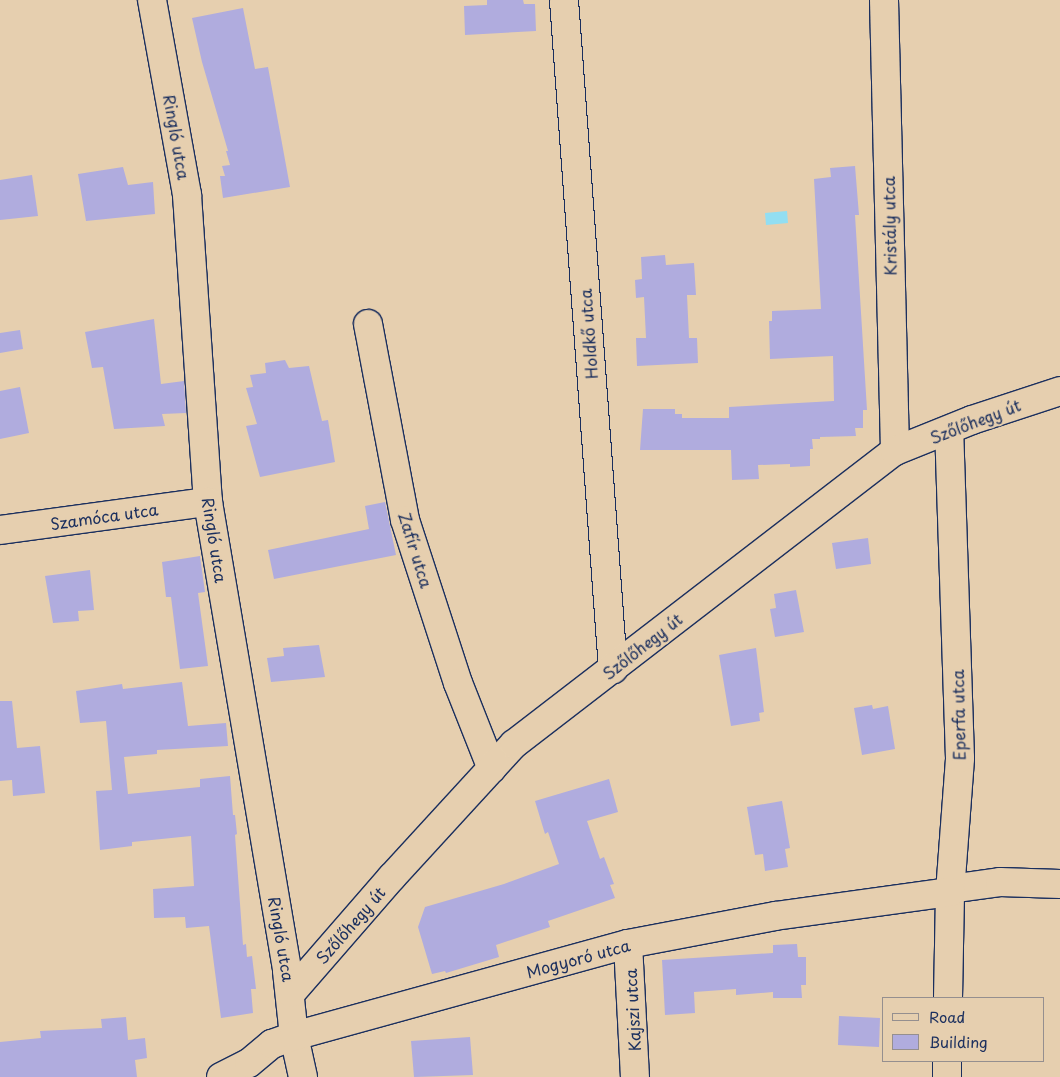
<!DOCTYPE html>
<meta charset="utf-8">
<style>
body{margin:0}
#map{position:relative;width:1060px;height:1077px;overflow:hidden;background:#e6cfaf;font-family:"Playpen Sans",sans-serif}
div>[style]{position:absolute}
.water>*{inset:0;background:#92def2}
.building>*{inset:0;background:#b0acde}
.roads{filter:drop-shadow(1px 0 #1b2f5e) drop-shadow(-1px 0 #1b2f5e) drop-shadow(0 1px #1b2f5e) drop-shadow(0 -1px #1b2f5e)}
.minor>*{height:28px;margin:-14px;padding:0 14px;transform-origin:14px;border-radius:14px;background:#e6cfaf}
span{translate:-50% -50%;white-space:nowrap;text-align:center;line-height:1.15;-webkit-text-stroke:4px #e6cfaf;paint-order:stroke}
.street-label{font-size:16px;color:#1b2f5e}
.legend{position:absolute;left:882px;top:997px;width:162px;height:65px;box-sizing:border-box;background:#e6cfaf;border:1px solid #958f8f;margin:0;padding:6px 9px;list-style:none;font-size:15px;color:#1b2f5e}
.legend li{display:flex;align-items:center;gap:10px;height:25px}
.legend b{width:25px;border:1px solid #958f8f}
</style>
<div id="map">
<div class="water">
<div style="clip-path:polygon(787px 211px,788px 223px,766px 225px,765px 213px)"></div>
</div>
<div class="building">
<div style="clip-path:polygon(487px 0,523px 0,524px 4px,535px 4px,536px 31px,465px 35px,464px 6px,487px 5px)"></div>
<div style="clip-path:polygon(243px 8px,255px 69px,268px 67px,290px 187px,223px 198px,220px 176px,225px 176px,222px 166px,230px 165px,226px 151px,228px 151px,202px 62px,192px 18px)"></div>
<div style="clip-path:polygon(855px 166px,859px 215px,855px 215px,867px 410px,863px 410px,863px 428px,855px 428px,856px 436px,820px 437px,820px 439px,812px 439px,813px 449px,810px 449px,810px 466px,790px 467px,790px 464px,758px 465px,759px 479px,732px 480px,731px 450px,640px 450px,643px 409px,675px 409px,675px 414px,682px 414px,682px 418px,729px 418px,729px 407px,834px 401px,833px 356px,770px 359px,769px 321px,772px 321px,772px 311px,821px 309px,814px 179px,831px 177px,830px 168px)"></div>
<div style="clip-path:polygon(123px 167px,128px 185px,153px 182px,155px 214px,86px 221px,78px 174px)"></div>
<div style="clip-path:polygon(32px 175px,38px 216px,0 220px,0 180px)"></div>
<div style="clip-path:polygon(665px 255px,666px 265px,694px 263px,696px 295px,687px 295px,689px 338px,697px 338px,698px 363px,637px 366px,636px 338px,646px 338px,644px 297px,636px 298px,635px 280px,642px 279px,641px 257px)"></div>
<div style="clip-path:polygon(154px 319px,161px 384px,184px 381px,186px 413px,162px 414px,165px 426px,114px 429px,103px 367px,92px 368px,85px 332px)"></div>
<div style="clip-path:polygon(20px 330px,23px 349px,0 353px,0 333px)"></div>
<div style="clip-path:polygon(285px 360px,289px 368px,309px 366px,322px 421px,328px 420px,335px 462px,260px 477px,246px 426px,257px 424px,246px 388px,253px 387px,250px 375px,266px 373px,265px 363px)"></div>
<div style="clip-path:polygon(20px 387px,29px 433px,0 439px,0 391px)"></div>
<div style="clip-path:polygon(385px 502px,396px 555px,274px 579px,268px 550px,369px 529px,365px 506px)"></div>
<div style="clip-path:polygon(868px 538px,871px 564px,836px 569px,832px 543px)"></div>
<div style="clip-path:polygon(200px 556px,205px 592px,198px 593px,208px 666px,180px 669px,171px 597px,166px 597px,162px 562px)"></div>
<div style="clip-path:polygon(90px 570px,94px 610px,78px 611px,79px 621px,53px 623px,45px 576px)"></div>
<div style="clip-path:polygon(796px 590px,804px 632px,775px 637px,770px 609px,776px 608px,774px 594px)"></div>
<div style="clip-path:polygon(319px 645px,325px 677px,271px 682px,267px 658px,284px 656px,283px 648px)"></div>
<div style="clip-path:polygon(756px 648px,764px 712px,759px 713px,760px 721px,731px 726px,719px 655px)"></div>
<div style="clip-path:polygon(182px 682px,188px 726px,226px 723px,228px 746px,157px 750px,157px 754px,124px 757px,128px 794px,200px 787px,200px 779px,230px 776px,233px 815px,235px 815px,237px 834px,235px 835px,243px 945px,246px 944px,247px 957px,252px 956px,256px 989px,251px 989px,253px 1013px,221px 1018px,209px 926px,186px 928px,185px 917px,154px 918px,153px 889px,194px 886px,191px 836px,132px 842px,132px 846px,100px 850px,96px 791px,112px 790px,106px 721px,80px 723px,76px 691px,122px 684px,123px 689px)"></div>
<div style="clip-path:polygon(0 701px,12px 701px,17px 748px,40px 746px,45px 793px,13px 796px,12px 780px,0 781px)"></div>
<div style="clip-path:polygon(872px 705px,873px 709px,888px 706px,895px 749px,862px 755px,854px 708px)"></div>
<div style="clip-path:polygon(609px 779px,618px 812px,587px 821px,600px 859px,604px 857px,614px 884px,610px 885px,615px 898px,548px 921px,550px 927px,496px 945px,499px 957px,446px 973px,445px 971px,432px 974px,418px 927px,425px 907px,504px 884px,559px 864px,548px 832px,545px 834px,535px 801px)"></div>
<div style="clip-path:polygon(782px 801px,790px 848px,785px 849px,788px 867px,765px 871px,763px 854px,755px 855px,747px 807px)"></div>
<div style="clip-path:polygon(797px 944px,798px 957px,806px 957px,806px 985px,801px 985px,802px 998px,773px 998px,773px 992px,736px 995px,736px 989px,694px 992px,695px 1013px,665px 1015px,662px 960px,773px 953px,773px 945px)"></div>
<div style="clip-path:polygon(839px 1016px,880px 1018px,879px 1047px,838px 1045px)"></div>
<div style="clip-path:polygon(126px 1017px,128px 1040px,145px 1038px,147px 1058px,135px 1060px,137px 1077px,0 1077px,0 1042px,41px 1038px,40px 1031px,102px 1028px,101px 1019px)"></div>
<div style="clip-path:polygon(470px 1037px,473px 1075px,414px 1077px,411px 1041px)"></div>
</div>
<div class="roads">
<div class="minor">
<div style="left:152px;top:0;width:198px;rotate:79.8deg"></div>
<div style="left:187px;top:195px;width:308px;rotate:86.1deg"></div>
<div style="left:208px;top:502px;width:476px;rotate:80.4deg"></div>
<div style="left:287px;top:971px;width:65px;rotate:83.9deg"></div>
<div style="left:294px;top:1036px;width:42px;rotate:77.6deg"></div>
<div style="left:564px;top:0;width:671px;rotate:85.81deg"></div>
<div style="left:884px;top:0;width:451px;rotate:88.6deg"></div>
<div style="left:368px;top:324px;width:199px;rotate:79.3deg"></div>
<div style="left:405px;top:520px;width:171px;rotate:72deg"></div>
<div style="left:458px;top:683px;width:92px;rotate:68.4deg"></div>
<div style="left:0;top:530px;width:210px;rotate:-7.7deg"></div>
<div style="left:950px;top:889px;width:50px;rotate:-8deg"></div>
<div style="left:1000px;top:882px;width:60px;rotate:1.9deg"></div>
<div style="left:628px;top:944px;width:133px;rotate:87deg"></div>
<div style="left:291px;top:993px;width:154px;rotate:-49deg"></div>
<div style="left:392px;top:877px;width:180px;rotate:-47.5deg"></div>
<div style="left:514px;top:744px;width:481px;rotate:-37.6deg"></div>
<div style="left:895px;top:451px;width:83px;rotate:-21.9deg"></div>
<div style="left:972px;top:420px;width:93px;rotate:-18.2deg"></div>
<div style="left:948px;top:998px;width:106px;rotate:-88.9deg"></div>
<div style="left:950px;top:892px;width:134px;rotate:-85.7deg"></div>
<div style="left:960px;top:758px;width:327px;rotate:-91.9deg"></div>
<div style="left:221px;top:1077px;width:31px;rotate:-27deg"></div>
<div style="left:249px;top:1063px;width:30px;rotate:-40deg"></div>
<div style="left:272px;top:1044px;width:23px;rotate:-20deg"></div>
<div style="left:294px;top:1036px;width:346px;rotate:-15.4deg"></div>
<div style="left:628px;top:944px;width:150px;rotate:-10.8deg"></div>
<div style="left:775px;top:916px;width:177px;rotate:-7.8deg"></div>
<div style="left:947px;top:1077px;width:16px;rotate:-90deg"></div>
</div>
</div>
<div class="street-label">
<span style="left:177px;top:137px;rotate:80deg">Ringló utca</span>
<span style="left:889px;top:226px;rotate:-91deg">Kristály utca</span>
<span style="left:588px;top:334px;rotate:-94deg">Holdkő utca</span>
<span style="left:975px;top:421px;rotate:-21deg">Szőlőhegy út</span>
<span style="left:104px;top:516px;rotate:-8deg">Szamóca utca</span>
<span style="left:215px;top:540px;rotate:81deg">Ringló utca</span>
<span style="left:416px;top:550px;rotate:73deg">Zafír utca</span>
<span style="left:642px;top:646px;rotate:-38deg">Szőlőhegy út</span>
<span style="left:958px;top:715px;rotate:-91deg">Eperfa utca</span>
<span style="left:350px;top:925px;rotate:-49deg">Szőlőhegy út</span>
<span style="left:282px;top:939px;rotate:80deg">Ringló utca</span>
<span style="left:578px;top:958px;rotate:-15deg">Mogyoró utca</span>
<span style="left:632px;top:1010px;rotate:-93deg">Kajszi utca</span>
</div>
<ul class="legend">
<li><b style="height:6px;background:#e6cfaf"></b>Road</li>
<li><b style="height:14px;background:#b0acde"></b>Building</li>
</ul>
</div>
